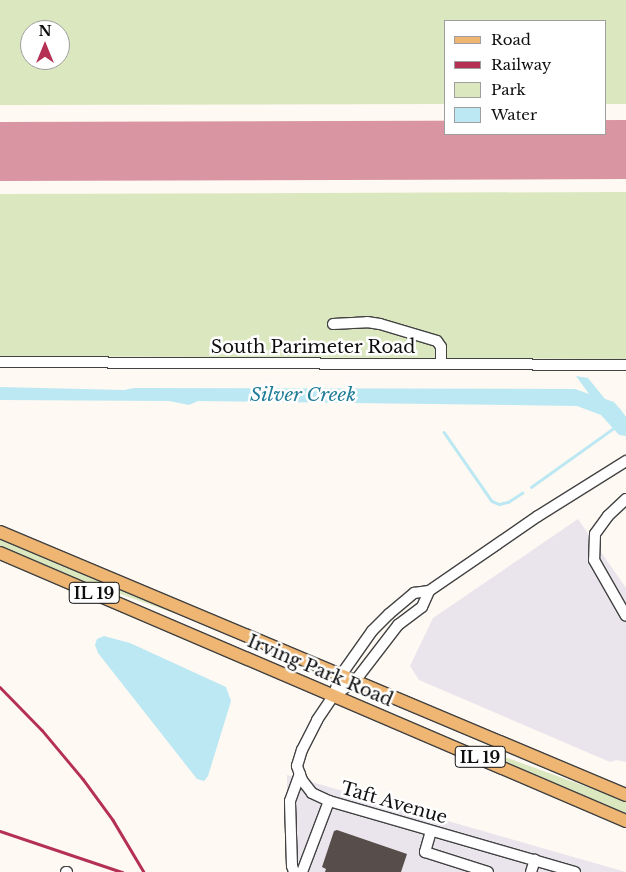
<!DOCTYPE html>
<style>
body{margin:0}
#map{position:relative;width:626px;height:872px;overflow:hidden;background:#fef9f2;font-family:"Libre Baskerville",serif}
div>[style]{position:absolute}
.industrial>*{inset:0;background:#eae5ed}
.green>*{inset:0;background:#dbe7be}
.water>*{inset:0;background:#bbe8f2}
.stream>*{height:2.5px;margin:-1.25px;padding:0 1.25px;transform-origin:1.25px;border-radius:1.25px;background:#bbe8f2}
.runway>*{height:59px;margin:-29.5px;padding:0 29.5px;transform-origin:29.5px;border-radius:29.5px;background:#da95a2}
.building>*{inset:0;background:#574e4c}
.roads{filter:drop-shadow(1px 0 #424242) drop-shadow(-1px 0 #424242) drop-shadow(0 1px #424242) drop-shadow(0 -1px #424242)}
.minor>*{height:10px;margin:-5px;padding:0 5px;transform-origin:5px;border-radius:5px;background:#fff}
.major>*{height:12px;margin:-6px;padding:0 6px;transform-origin:6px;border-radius:6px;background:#eeb672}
.rail>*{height:2.5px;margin:-1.25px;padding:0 1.25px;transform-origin:1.25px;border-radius:1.25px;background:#b53153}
span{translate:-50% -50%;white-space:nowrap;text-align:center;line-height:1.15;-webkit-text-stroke:5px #fff;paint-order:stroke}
.shield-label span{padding:1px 4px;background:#fff;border:1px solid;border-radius:4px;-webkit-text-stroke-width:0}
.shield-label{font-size:16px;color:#0f0f0f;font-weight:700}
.street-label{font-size:18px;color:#0f0f0f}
.water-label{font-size:19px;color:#217d98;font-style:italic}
.legend{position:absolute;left:444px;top:20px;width:162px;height:115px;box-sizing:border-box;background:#fff;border:1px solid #9f9f9f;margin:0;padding:6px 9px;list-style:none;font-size:15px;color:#0f0f0f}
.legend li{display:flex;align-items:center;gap:10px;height:25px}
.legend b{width:25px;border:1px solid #9f9f9f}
.north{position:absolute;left:20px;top:20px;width:50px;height:50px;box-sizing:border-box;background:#fff;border:1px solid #9f9f9f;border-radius:50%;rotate:0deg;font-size:14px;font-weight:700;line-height:20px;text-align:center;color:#0f0f0f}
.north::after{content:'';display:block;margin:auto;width:18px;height:22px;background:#b53153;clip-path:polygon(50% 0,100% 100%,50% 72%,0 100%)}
</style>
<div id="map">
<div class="industrial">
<div style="clip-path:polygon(578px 519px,626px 588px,626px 762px,617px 760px,610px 762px,419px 680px,410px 666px,433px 618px)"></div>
<div style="clip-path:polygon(287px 775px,626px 872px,287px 872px)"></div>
</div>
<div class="green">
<div style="clip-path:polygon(evenodd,0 0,626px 0,626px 104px,605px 104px,605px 21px,445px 21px,445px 104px,0 105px,0 0,30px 30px,60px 30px,60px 60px,30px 60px,30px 30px)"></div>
<div style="clip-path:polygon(626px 192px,626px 359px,0 356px,0 194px)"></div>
<div style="clip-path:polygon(0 538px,175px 611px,174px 613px,58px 572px,0 546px)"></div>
<div style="clip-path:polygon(480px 748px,626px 801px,626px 814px,479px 750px)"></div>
</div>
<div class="water">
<div style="clip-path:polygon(576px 376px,588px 378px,605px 399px,614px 402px,621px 410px,626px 417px,626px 436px,619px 435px,601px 415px,577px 406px,198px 401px,189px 405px,169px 401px,0 400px,0 387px,124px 390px,134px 388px,575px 389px,589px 394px)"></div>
<div style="clip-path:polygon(104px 636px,130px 643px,226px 687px,231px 701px,208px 776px,204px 781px,197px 779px,98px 653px,95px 645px,97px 639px)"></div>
</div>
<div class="stream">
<div style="left:444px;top:432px;width:84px;rotate:55.2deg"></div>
<div style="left:492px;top:501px;width:8px;rotate:23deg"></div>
<div style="left:499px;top:504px;width:9px;rotate:-13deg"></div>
<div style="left:508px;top:502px;width:17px;rotate:-33deg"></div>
<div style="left:531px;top:487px;width:103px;rotate:-35.5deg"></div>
</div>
<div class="runway">
<div style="left:0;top:151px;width:626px;rotate:-0.18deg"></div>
</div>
<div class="building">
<div style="clip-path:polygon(337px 830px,407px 854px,401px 872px,325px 872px,326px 869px,322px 867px,334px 831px)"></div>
</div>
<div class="roads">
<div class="minor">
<div style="left:333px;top:324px;width:34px;rotate:-3deg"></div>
<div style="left:367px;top:322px;width:13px;rotate:9deg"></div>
<div style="left:380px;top:324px;width:59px;rotate:16.6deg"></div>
<div style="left:437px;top:341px;width:7px;rotate:56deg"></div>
<div style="left:441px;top:347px;width:17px;rotate:90deg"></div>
<div style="left:0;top:362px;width:626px;rotate:0.27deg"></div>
<div style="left:626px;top:499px;width:25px;rotate:137deg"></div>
<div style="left:608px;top:516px;width:22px;rotate:126deg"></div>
<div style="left:595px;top:534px;width:26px;rotate:92deg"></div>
<div style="left:594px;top:560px;width:64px;rotate:60.3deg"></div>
<div style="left:333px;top:696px;width:27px;rotate:-34deg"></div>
<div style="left:355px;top:681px;width:71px;rotate:-52.5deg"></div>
<div style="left:398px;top:625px;width:30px;rotate:-37deg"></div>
<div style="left:422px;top:607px;width:17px;rotate:-66deg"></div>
<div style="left:431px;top:831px;width:22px;rotate:106deg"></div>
<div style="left:425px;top:852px;width:66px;rotate:17.6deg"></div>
<div style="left:66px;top:872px;width:1px"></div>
<div style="left:294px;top:872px;width:6px;rotate:-108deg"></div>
<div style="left:292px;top:866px;width:65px;rotate:-91.8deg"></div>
<div style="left:290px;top:801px;width:29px;rotate:-70deg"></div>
<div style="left:302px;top:872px;width:76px;rotate:-69.2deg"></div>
<div style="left:531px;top:872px;width:13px;rotate:-72deg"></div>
<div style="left:575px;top:872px;width:256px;rotate:-163.9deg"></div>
<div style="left:329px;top:801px;width:19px;rotate:-155deg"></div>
<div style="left:312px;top:793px;width:16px;rotate:-128deg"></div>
<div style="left:302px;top:780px;width:15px;rotate:-110deg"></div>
<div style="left:297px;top:766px;width:17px;rotate:-73deg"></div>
<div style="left:302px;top:750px;width:34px;rotate:-63deg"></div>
<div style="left:317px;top:720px;width:29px;rotate:-56deg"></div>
<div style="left:333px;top:696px;width:22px;rotate:-69deg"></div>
<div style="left:341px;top:675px;width:54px;rotate:-54.8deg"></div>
<div style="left:372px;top:631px;width:24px;rotate:-45deg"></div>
<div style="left:389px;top:614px;width:33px;rotate:-40deg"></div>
<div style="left:414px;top:593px;width:15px;rotate:-8deg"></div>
<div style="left:429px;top:591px;width:132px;rotate:-34.5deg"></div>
<div style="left:538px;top:516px;width:104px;rotate:-32deg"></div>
</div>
<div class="major">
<div style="left:0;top:532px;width:679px;rotate:22.79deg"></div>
<div style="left:0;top:553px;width:681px;rotate:23.18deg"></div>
</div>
</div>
<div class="rail">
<div style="left:0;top:687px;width:60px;rotate:45.7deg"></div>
<div style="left:42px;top:730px;width:64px;rotate:50.1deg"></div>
<div style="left:83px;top:779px;width:51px;rotate:53.8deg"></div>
<div style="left:113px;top:820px;width:61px;rotate:59.2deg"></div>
<div style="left:0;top:831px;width:129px;rotate:18.6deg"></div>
</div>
<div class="shield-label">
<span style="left:94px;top:593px">IL 19</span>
<span style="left:480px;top:757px">IL 19</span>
</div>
<div class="street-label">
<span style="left:313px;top:347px">South Parimeter Road</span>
<span style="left:320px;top:671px;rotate:23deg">Irving Park Road</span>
<span style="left:394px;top:803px;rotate:16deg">Taft Avenue</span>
</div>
<div class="water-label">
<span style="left:303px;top:395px">Silver Creek</span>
</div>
<ul class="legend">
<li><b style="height:6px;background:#eeb672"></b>Road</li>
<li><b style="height:6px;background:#b53153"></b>Railway</li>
<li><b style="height:14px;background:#dbe7be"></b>Park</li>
<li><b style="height:14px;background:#bbe8f2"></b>Water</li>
</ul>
<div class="north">N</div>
</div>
